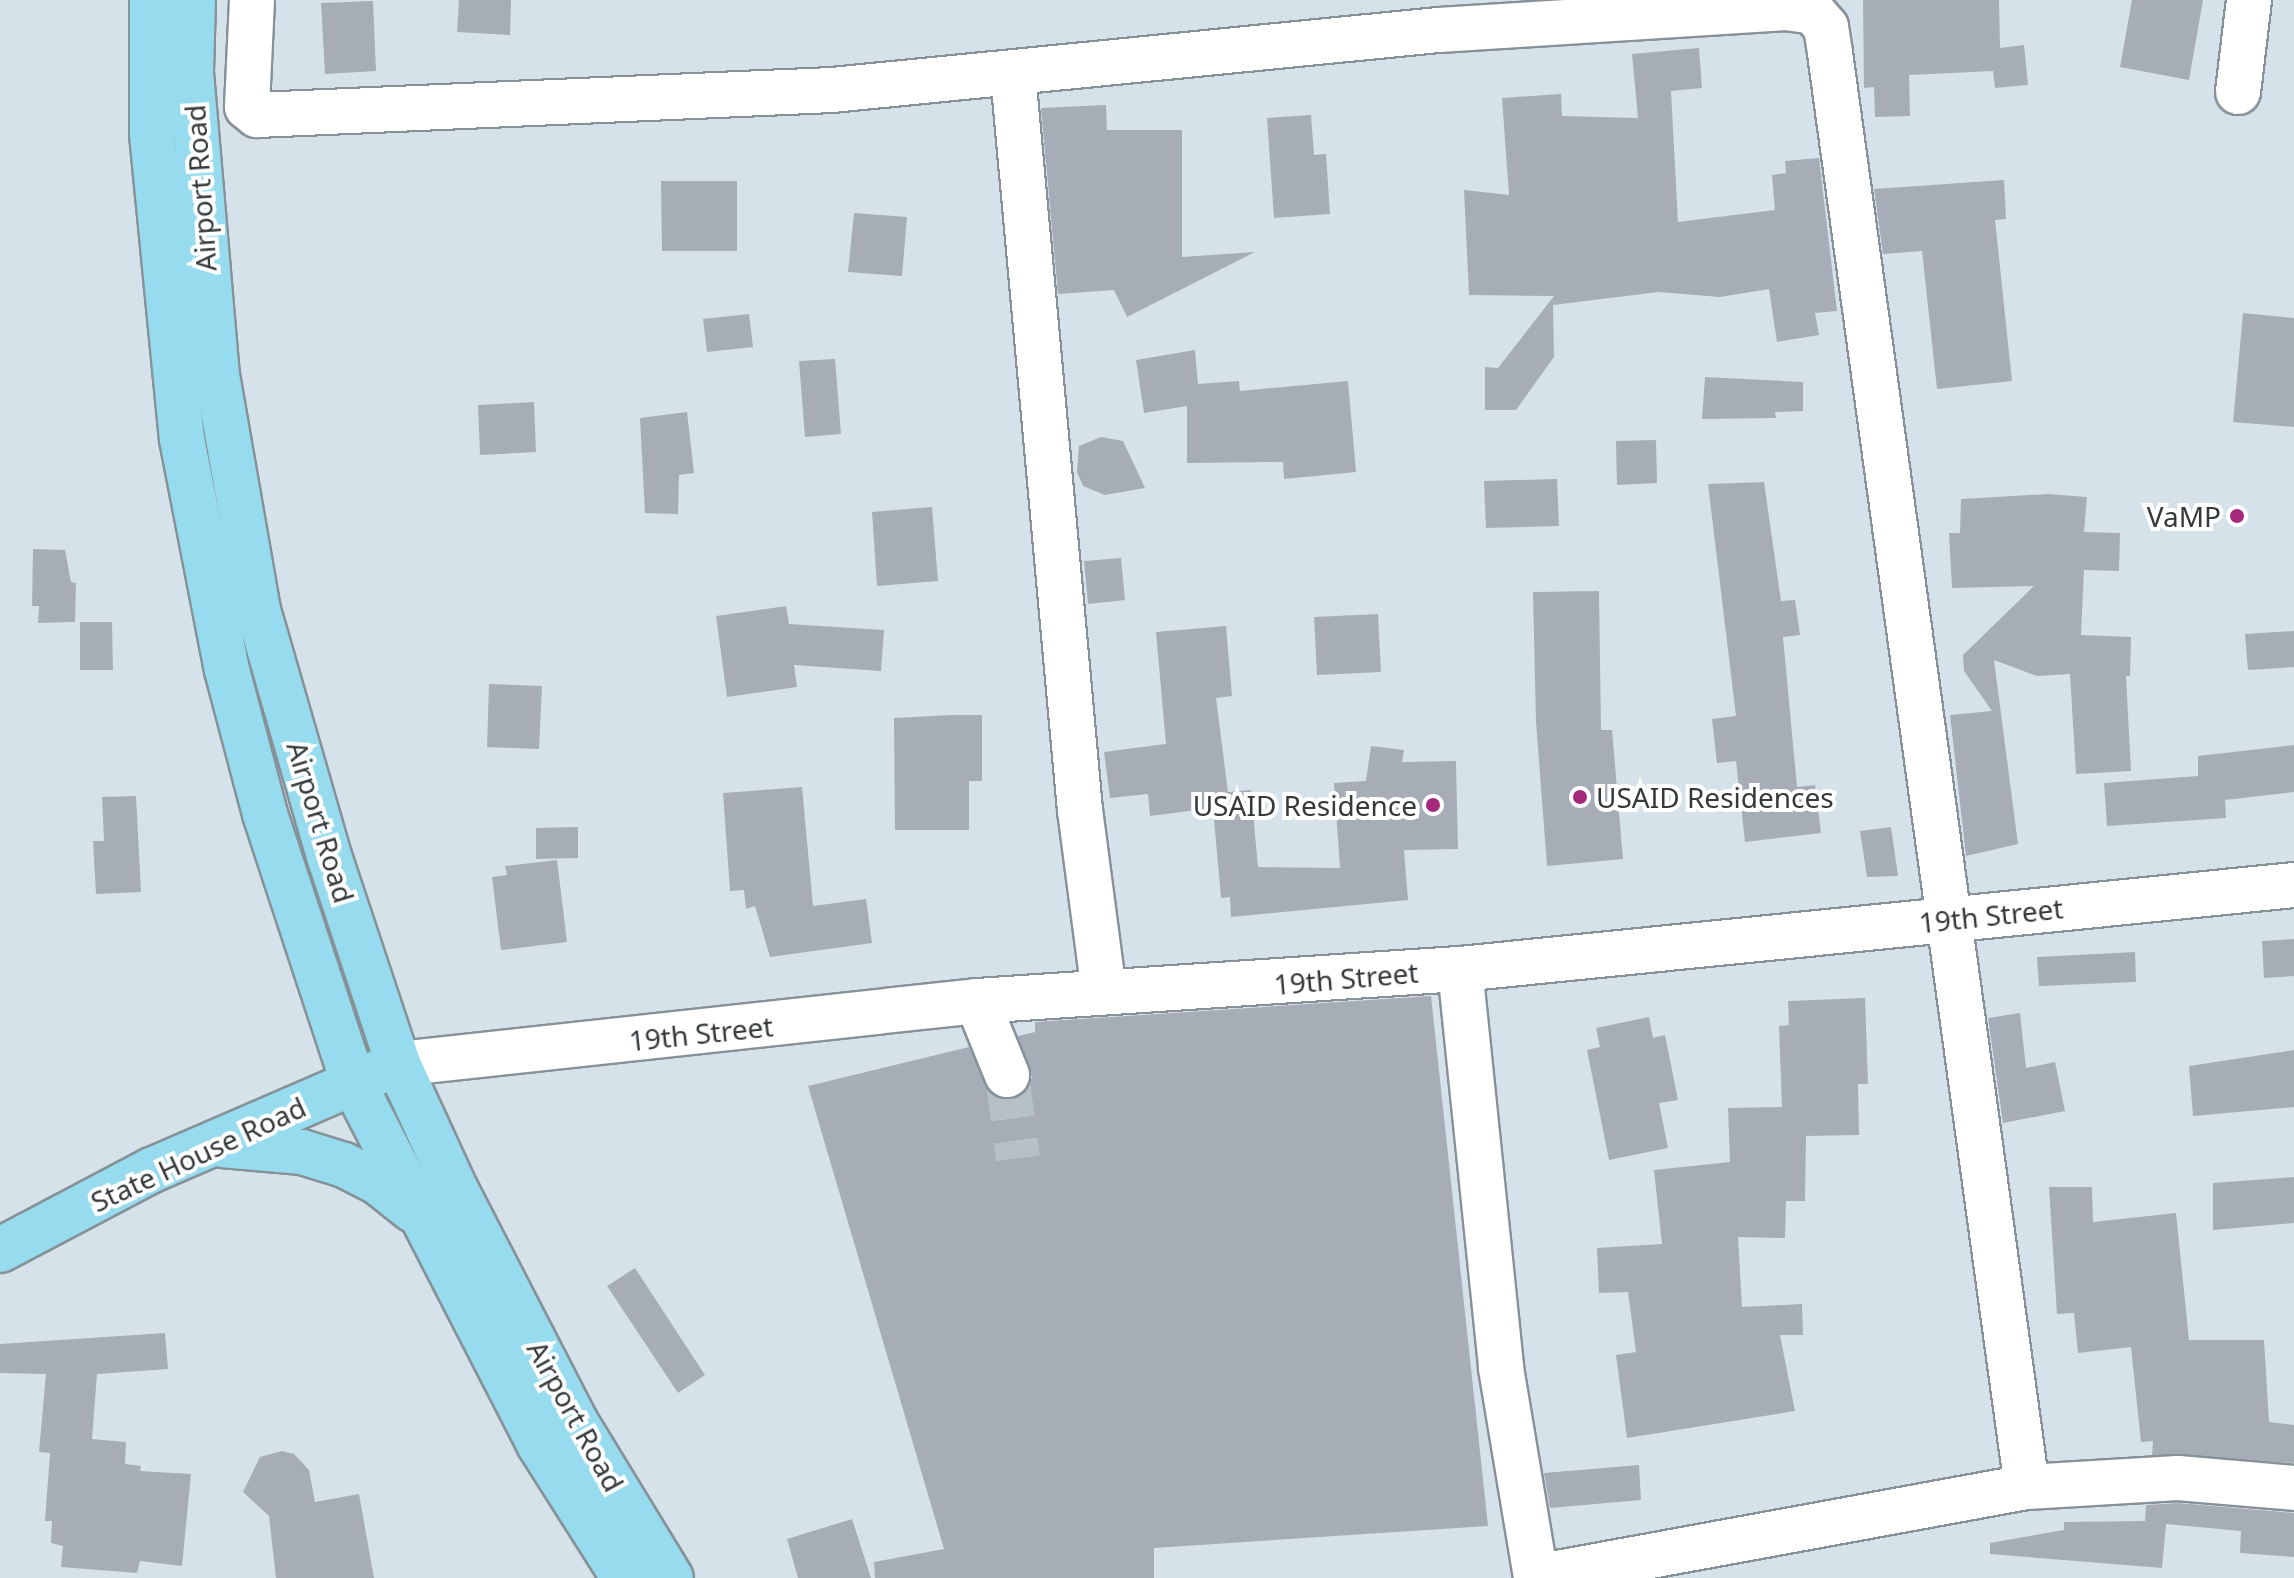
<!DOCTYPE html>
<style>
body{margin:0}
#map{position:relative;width:2294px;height:1578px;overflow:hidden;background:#d6e2ea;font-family:"Noto Sans",sans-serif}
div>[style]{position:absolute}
.building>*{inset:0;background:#a7adb7}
.minor-tunnel>*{height:44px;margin-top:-22px;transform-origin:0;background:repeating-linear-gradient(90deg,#b6c0c7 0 44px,transparent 0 66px)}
.roads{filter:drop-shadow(2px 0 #869198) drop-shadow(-2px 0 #869198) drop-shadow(0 2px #869198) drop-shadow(0 -2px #869198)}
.minor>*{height:44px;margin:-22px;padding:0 22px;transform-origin:22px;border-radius:22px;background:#fff}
.major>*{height:44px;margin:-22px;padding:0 22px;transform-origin:22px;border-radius:22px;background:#96dbee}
.dots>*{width:22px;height:22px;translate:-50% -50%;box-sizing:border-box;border:4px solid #fff;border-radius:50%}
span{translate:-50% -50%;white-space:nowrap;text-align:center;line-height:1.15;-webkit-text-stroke:8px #fff;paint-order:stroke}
.street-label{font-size:28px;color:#34393c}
.poi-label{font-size:28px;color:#34393c}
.right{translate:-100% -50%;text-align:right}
.left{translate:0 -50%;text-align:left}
</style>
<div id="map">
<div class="building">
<div style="clip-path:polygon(459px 0,511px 0,510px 35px,457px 32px)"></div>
<div style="clip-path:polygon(1863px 0,1999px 0,2000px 48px,2024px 45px,2028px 85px,1995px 88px,1993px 71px,1909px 75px,1910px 116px,1875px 117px,1874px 87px,1864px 88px)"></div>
<div style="clip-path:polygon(2132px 0,2203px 0,2189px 80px,2120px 67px)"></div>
<div style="clip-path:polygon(373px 1px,376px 71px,325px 74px,321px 3px)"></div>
<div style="clip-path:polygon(1699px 48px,1702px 88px,1671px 91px,1678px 222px,1775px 210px,1772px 175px,1786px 173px,1785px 161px,1819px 158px,1837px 311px,1815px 313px,1819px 335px,1777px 342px,1769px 289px,1720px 297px,1658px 292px,1553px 305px,1554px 357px,1516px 410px,1485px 410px,1485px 367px,1498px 368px,1554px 296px,1469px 295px,1464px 190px,1509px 195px,1502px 98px,1561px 94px,1562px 116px,1638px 118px,1632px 54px)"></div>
<div style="clip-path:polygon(1106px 105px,1107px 130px,1182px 130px,1182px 257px,1255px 252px,1127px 317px,1114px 290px,1058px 294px,1041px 108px)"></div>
<div style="clip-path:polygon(1311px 115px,1314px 155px,1326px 154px,1330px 214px,1274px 218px,1267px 118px)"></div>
<div style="clip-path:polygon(2004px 180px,2006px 219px,1995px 220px,2012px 381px,1937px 389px,1922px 251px,1883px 254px,1874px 189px)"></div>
<div style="clip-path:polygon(661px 181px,737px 181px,737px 251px,662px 251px)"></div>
<div style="clip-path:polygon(854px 213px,907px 217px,902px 276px,848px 272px)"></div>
<div style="clip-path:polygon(2243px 313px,2294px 318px,2294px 427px,2233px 422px)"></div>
<div style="clip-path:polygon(749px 314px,753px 347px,707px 352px,703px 319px)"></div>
<div style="clip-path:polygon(1195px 350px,1198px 384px,1239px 381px,1240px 391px,1348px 381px,1356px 472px,1284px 479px,1283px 462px,1187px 463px,1187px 406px,1144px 413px,1136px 360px)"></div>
<div style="clip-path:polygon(835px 359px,841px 434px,805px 437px,799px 361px)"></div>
<div style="clip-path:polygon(1705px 377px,1803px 382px,1803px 411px,1775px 412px,1776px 418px,1702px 419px)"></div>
<div style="clip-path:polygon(534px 402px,536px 452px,480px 455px,478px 405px)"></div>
<div style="clip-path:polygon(687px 412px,694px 473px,679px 475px,678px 514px,645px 513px,640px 418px)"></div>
<div style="clip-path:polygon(1101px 437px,1123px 441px,1145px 488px,1105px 495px,1083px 486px,1077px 472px,1079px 446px)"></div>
<div style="clip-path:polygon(1656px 440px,1657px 483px,1617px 485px,1616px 441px)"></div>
<div style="clip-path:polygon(1557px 479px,1559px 526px,1486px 528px,1484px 481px)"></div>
<div style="clip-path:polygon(1764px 482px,1781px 601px,1795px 600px,1800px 635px,1783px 637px,1797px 787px,1815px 785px,1821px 833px,1745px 842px,1736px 761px,1717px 763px,1712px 719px,1736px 716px,1708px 484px)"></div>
<div style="clip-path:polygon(2048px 494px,2087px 497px,2084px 532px,2120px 533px,2119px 571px,2084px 570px,2081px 635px,2131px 637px,2130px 676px,2126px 676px,2131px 771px,2076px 774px,2070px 674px,2037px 676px,1994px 660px,2018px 844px,1966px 856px,1950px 715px,1992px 711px,1964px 671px,1963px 655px,2034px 586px,1952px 588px,1949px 533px,1960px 533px,1961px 499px)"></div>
<div style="clip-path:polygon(932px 507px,938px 581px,877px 586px,872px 512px)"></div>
<div style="clip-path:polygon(33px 549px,65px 550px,71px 582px,76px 583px,75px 622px,38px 623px,39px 606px,32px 606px)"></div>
<div style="clip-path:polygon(1121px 558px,1125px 600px,1088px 604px,1084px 561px)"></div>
<div style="clip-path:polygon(1599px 591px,1601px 730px,1612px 730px,1623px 859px,1547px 866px,1536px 722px,1533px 592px)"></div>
<div style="clip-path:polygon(786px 606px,789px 624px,884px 630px,881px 671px,794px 665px,797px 687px,727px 697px,716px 616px)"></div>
<div style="clip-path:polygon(1378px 614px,1381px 672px,1317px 675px,1314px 617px)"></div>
<div style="clip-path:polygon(80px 622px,112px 622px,113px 670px,80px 670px)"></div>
<div style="clip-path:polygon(1226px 626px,1232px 696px,1216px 698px,1228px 792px,1251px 790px,1258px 867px,1340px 868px,1334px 783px,1366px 781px,1371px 746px,1404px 750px,1402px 762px,1456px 761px,1458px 849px,1404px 850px,1408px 900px,1231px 917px,1230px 897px,1221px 898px,1213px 808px,1150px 816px,1148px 794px,1110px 798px,1104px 752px,1166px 744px,1156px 632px)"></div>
<div style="clip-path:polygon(2294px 631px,2294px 667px,2248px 670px,2245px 634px)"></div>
<div style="clip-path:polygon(489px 684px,542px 686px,539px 749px,487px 747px)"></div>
<div style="clip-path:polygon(952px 715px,982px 715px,982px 781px,969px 781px,969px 830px,895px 830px,894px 718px)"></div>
<div style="clip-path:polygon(2294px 745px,2294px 792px,2225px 800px,2226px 818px,2107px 826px,2104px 783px,2198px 776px,2198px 756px)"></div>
<div style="clip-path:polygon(802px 787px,813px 906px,866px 899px,872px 943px,770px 957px,755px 906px,746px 909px,744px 890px,730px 891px,723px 793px)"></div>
<div style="clip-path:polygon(136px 796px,141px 892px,96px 894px,93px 841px,104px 841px,102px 797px)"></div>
<div style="clip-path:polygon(578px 827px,578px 858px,536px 859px,536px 828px)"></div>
<div style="clip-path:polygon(1891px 827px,1898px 876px,1867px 877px,1860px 831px)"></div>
<div style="clip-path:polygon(557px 860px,567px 942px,501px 950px,492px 877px,507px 875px,505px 866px)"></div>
<div style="clip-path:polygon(2294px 939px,2294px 976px,2264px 978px,2262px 941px)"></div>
<div style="clip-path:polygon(2135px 952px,2136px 982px,2039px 986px,2037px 957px)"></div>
<div style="clip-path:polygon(1431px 996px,1488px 1526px,1154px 1548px,1154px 1578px,875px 1578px,874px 1562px,944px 1549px,808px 1086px,969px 1047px,991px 1094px,1016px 1098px,1032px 1078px,1018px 1036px,1035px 1032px,1035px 1022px)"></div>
<div style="clip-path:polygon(1865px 998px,1868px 1084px,1858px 1084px,1859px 1135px,1806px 1136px,1805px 1201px,1786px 1201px,1785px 1238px,1738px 1237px,1742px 1307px,1802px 1304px,1803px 1335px,1780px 1335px,1795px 1411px,1627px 1438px,1616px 1355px,1636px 1352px,1628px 1292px,1599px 1293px,1597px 1248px,1662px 1244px,1654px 1170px,1730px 1162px,1728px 1108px,1782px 1107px,1779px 1026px,1789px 1025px,1788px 1001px)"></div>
<div style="clip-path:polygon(2020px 1013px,2026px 1068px,2055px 1062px,2065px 1111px,2003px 1123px,1988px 1018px)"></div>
<div style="clip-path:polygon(1649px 1017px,1653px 1038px,1665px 1035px,1678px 1100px,1659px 1103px,1668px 1148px,1609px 1160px,1587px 1050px,1600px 1047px,1596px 1028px)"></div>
<div style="clip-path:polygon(2294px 1050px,2294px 1107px,2193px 1116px,2189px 1066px)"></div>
<div style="clip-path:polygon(2294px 1177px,2294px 1223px,2213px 1230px,2213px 1183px)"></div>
<div style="clip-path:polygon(2049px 1187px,2092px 1187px,2093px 1222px,2176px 1213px,2189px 1340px,2264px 1340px,2269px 1422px,2294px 1425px,2294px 1463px,2152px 1455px,2153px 1441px,2141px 1442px,2131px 1347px,2078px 1353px,2074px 1313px,2057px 1314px)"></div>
<div style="clip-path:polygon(635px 1268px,705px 1375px,678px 1393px,607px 1286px)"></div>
<div style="clip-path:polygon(165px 1333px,168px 1369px,97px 1374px,92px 1439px,126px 1442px,125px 1464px,141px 1466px,140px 1471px,191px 1474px,182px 1566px,140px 1561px,137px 1573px,61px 1567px,63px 1546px,51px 1543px,52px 1521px,45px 1521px,50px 1453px,39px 1452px,46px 1374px,0 1373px,0 1344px)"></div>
<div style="clip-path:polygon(282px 1451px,294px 1454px,309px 1470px,315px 1502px,359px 1494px,374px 1578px,276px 1578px,269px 1516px,243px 1492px,260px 1457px)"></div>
<div style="clip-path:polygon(1639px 1465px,1641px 1500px,1550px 1508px,1544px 1473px)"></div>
<div style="clip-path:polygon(2178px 1503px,2294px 1513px,2294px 1557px,2240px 1553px,2241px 1531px,2166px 1524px,2162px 1568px,1990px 1554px,1990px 1543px,2064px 1530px,2064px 1522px,2145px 1521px,2146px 1505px)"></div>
<div style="clip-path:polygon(852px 1519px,871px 1578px,798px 1578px,787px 1539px)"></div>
</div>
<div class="minor-tunnel">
<div style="left:1007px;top:1075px;width:84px;rotate:82.5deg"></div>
</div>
<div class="roads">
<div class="minor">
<div style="left:252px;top:0;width:107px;rotate:92.7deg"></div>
<div style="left:247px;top:107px;width:13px;rotate:39deg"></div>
<div style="left:257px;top:115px;width:576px;rotate:-2.49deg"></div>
<div style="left:832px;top:90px;width:610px;rotate:-5.65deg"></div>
<div style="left:1439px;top:30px;width:348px;rotate:-3.6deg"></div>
<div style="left:1786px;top:8px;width:27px;rotate:8deg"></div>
<div style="left:1813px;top:12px;width:20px;rotate:49deg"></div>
<div style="left:1826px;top:27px;width:26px;rotate:81deg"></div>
<div style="left:1830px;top:53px;width:1447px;rotate:82.18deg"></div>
<div style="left:1013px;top:74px;width:739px;rotate:84.8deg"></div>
<div style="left:1080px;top:810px;width:184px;rotate:82.5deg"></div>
<div style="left:2238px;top:92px;width:93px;rotate:-83.2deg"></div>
<div style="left:1460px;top:969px;width:401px;rotate:84.1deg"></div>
<div style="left:1501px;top:1368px;width:213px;rotate:80.5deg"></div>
<div style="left:977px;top:1001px;width:80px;rotate:67.9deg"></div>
<div style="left:398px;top:1064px;width:582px;rotate:-6.21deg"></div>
<div style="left:977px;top:1001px;width:484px;rotate:-3.8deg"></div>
<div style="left:1460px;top:969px;width:838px;rotate:-5.75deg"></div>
<div style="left:1536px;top:1577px;width:499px;rotate:-10.4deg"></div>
<div style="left:2027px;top:1487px;width:151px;rotate:-3.4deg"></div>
<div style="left:2178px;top:1478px;width:116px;rotate:4.9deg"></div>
</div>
<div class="major">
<div style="left:152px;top:0;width:134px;rotate:90deg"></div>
<div style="left:152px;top:134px;width:306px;rotate:84.4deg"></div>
<div style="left:182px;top:439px;width:235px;rotate:79deg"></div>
<div style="left:227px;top:670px;width:149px;rotate:75.2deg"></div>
<div style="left:265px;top:814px;width:282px;rotate:71.8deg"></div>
<div style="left:353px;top:1082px;width:407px;rotate:62.8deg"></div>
<div style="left:539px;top:1444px;width:159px;rotate:57.6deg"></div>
<div style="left:193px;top:0;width:73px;rotate:91.6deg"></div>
<div style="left:191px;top:73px;width:303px;rotate:85.1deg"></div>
<div style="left:217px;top:375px;width:239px;rotate:80.1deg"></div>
<div style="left:258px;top:610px;width:259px;rotate:73.9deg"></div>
<div style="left:330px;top:859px;width:216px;rotate:71.6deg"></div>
<div style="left:398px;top:1064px;width:141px;rotate:65.3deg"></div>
<div style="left:457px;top:1192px;width:258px;rotate:62.7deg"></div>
<div style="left:575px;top:1421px;width:184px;rotate:58.6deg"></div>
<div style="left:222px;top:1145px;width:80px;rotate:5deg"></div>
<div style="left:302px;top:1152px;width:44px;rotate:17.2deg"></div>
<div style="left:344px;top:1165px;width:39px;rotate:27deg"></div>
<div style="left:379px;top:1183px;width:43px;rotate:38.5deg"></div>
<div style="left:0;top:1250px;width:172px;rotate:-27.8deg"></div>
<div style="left:152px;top:1170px;width:249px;rotate:-23.4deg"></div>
</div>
</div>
<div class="dots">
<div style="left:2237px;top:516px;background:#a4287c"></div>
<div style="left:1580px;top:797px;background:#a4287c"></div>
<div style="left:1433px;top:805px;background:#a4287c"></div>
</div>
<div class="street-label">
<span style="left:200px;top:188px;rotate:-94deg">Airport Road</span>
<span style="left:321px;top:822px;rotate:73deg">Airport Road</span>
<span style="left:1991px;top:915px;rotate:-6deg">19th Street</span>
<span style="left:1346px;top:978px;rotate:-5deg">19th Street</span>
<span style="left:701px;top:1033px;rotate:-6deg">19th Street</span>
<span style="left:198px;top:1154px;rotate:-25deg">State House Road</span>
<span style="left:576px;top:1416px;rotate:61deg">Airport Road</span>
</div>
<div class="poi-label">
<span class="right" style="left:2221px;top:516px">VaMP</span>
<span class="left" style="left:1596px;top:797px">USAID Residences</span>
<span class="right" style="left:1417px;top:805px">USAID Residence</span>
</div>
</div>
